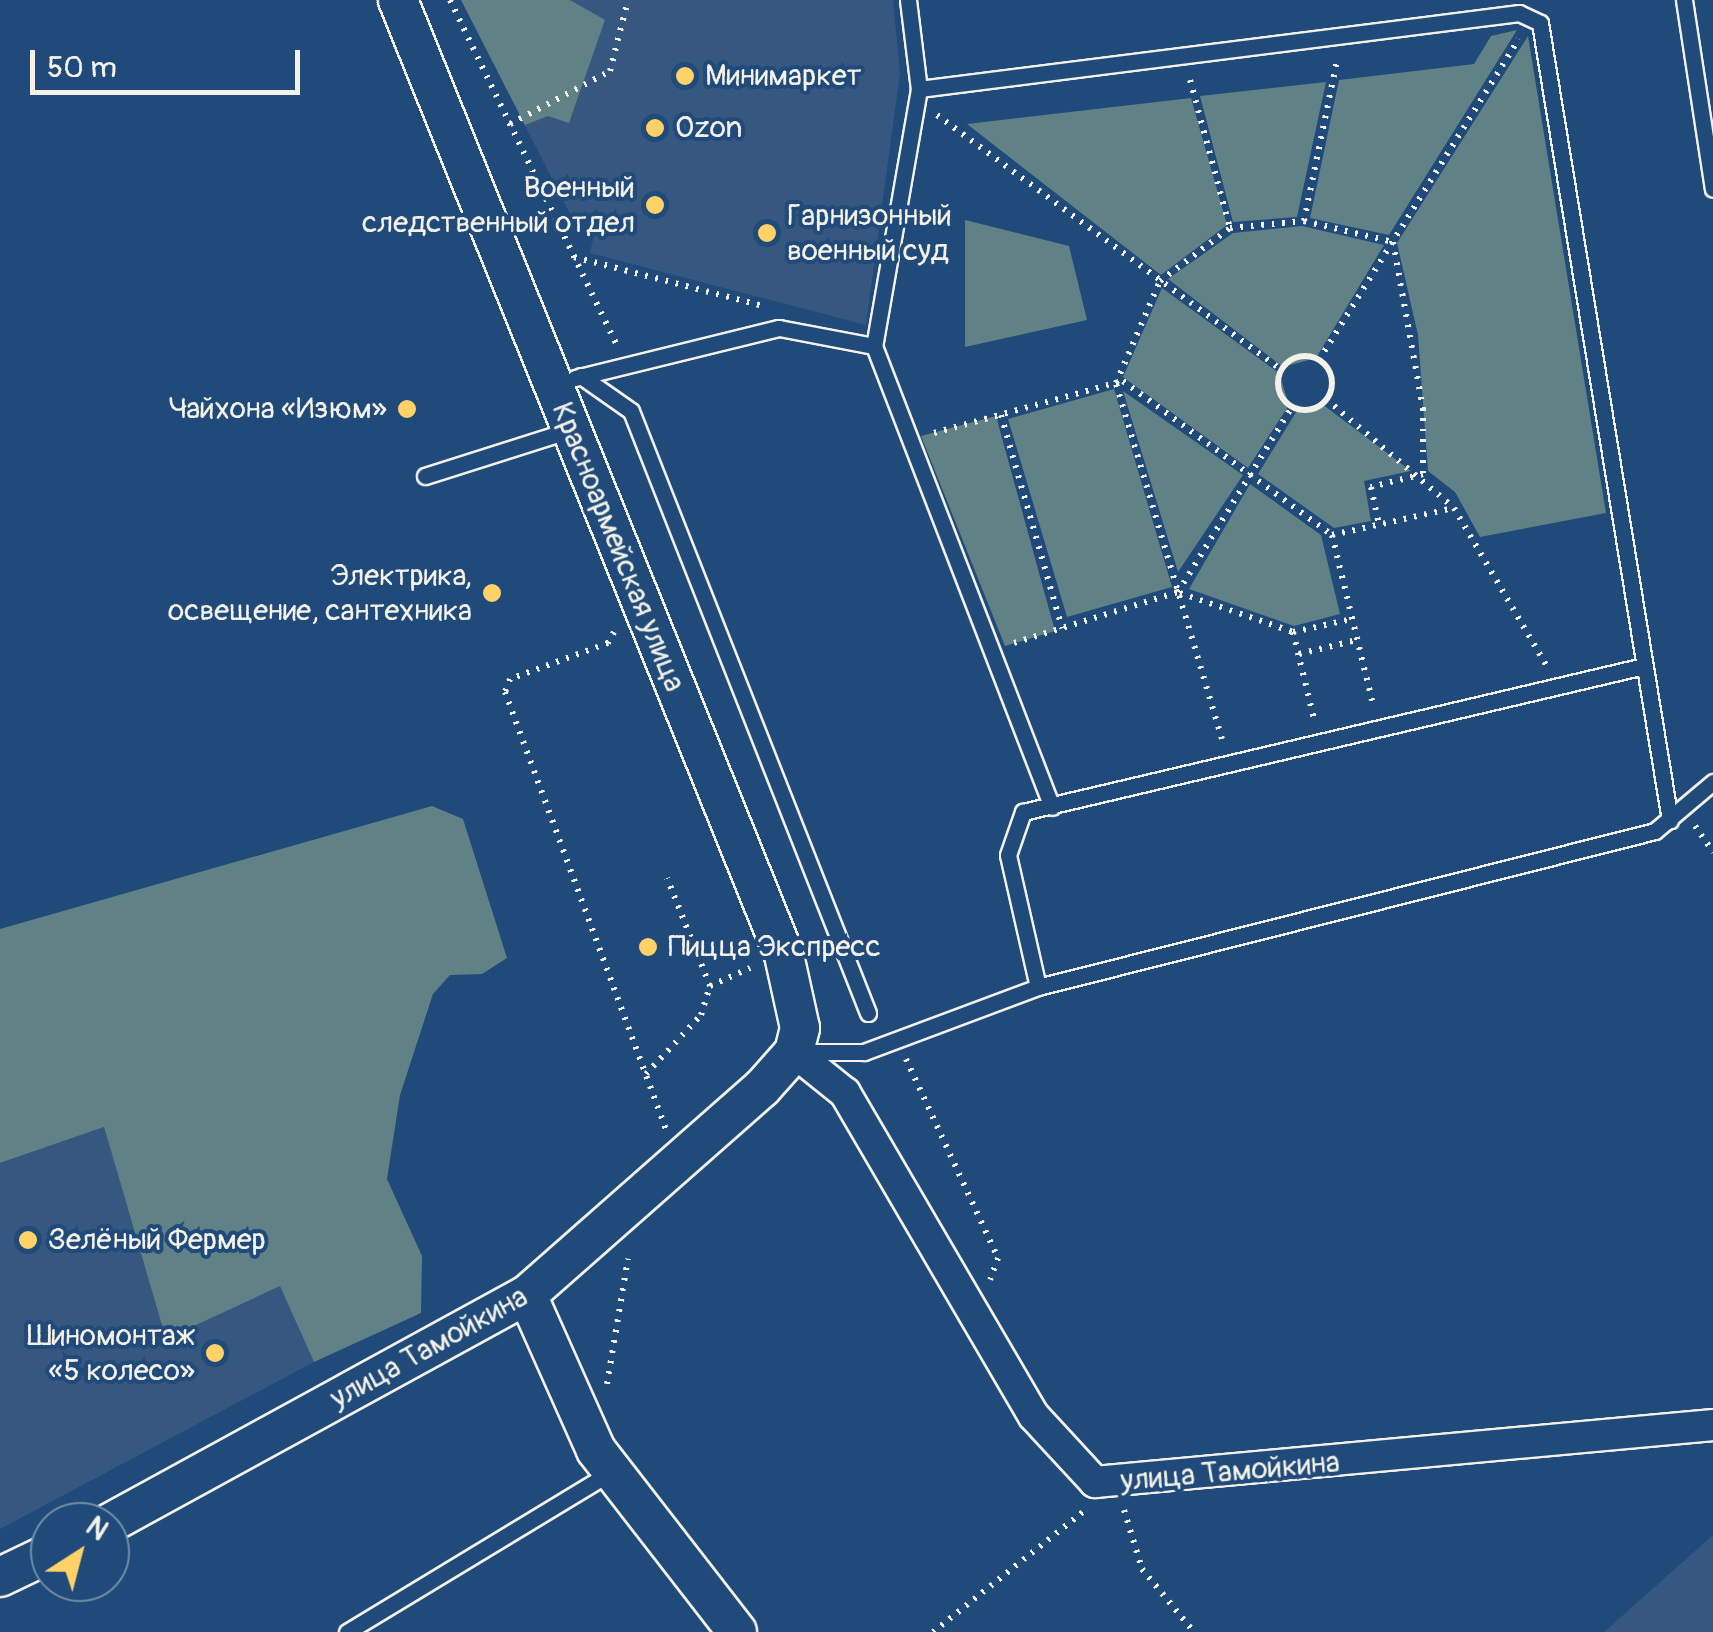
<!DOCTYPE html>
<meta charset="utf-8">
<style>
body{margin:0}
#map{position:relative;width:1713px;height:1632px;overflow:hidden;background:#1f4a7a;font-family:Pangolin,sans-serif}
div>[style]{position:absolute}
.built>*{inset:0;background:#365780}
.green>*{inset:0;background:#608185}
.path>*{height:6px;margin-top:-3px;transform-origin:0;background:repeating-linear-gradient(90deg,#f4f1e8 0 2.5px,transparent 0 10.5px)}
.path>.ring{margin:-3px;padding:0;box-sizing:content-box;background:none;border:6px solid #f4f1e8;border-radius:50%}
.roads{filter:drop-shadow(2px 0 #f4f1e8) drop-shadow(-2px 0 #f4f1e8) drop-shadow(0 2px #f4f1e8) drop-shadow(0 -2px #f4f1e8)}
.service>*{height:15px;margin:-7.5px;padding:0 7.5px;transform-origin:7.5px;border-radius:7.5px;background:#1f4a7a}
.minor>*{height:30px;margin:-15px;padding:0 15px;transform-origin:15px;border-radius:15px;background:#1f4a7a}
.tertiary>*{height:38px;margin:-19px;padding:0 19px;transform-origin:19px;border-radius:19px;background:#1f4a7a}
.dots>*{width:28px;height:28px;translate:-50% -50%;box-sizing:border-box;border:5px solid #1f4a7a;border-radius:50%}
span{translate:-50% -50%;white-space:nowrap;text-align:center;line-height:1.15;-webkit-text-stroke:8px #1f4a7a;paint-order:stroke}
.poi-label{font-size:30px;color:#f4f1e8}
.left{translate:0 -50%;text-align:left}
.right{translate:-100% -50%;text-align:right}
.street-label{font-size:30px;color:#f4f1e8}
.north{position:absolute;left:30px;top:1502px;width:100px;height:100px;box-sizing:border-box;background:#1f4a7a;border:2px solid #748da6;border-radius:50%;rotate:36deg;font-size:28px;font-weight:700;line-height:40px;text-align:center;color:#f4f1e8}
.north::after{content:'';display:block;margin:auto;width:35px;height:45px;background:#ffd166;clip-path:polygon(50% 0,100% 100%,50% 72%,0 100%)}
.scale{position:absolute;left:30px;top:50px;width:270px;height:45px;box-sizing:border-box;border:5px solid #f4f1e8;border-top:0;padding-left:12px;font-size:30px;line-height:35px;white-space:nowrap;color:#f4f1e8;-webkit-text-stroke:8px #1f4a7a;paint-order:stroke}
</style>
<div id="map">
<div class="built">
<div style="clip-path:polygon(461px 0,893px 0,900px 73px,866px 325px,590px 253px,596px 226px,573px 220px)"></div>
<div style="clip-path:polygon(104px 1127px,166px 1339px,281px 1285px,314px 1362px,0 1529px,0 1163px)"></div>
<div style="clip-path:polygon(1713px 1535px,1713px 1632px,1604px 1632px)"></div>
</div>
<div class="green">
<div style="clip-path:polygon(461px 0,570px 0,605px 20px,569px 123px,548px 116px,525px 125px)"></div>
<div style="clip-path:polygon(1517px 30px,1389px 235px,1310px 218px,1339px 80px,1474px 64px,1491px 36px)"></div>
<div style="clip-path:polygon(1528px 36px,1606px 513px,1480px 537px,1455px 492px,1428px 471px,1418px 335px,1397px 243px)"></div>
<div style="clip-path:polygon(1326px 82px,1297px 217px,1233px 222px,1200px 96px)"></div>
<div style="clip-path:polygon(1191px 98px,1227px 225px,1161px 275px,967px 124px)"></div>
<div style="clip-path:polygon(965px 220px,1069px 246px,1087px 320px,965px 347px)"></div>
<div style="clip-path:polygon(1302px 226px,1384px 245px,1316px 358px,1283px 367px,1168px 279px,1233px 233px)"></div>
<div style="clip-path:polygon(1162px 288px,1279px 373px,1289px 405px,1248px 468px,1123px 377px)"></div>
<div style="clip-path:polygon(1114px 389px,1172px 587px,1067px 617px,1008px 419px)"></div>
<div style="clip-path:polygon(1123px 391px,1243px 475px,1178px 572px)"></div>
<div style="clip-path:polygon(1322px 404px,1411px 471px,1364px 481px,1371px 521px,1334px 528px,1258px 474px,1298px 409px)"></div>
<div style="clip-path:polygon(996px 416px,1055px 631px,1005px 646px,921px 436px)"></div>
<div style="clip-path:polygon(1250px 484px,1321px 535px,1340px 614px,1294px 626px,1189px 589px)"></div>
<div style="clip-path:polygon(432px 806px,463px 819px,507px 958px,482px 974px,450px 975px,433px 994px,400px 1095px,387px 1179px,422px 1256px,421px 1313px,314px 1362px,280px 1286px,166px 1339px,104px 1127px,0 1163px,0 929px)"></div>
</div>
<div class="path">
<div style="left:450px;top:0;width:384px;rotate:64.2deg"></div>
<div style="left:1190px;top:80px;width:153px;rotate:74.9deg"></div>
<div style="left:937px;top:115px;width:428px;rotate:36.5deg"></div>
<div style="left:510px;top:124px;width:113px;rotate:-27.9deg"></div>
<div style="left:610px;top:71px;width:73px;rotate:-75.8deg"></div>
<div style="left:1304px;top:221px;width:164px;rotate:-78.4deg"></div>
<div style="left:574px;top:257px;width:192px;rotate:14.5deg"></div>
<div class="ring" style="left:1278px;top:356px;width:48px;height:48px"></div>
<div style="left:1319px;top:360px;width:378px;rotate:-58.1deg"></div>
<div style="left:1326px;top:399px;width:168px;rotate:40.4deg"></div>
<div style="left:1001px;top:415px;width:222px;rotate:74deg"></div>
<div style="left:934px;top:433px;width:196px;rotate:-15.4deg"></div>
<div style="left:1123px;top:381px;width:260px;rotate:36.4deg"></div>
<div style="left:1332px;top:535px;width:125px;rotate:-12.5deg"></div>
<div style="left:1454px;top:508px;width:182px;rotate:59.6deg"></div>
<div style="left:1332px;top:535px;width:178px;rotate:76.4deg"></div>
<div style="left:1180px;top:593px;width:120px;rotate:19deg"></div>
<div style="left:1293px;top:632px;width:60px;rotate:-12.4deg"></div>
<div style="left:614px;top:632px;width:13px;rotate:119deg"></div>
<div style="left:608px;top:643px;width:104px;rotate:159.8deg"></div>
<div style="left:510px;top:679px;width:14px;rotate:111deg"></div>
<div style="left:505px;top:692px;width:466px;rotate:69.8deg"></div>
<div style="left:1293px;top:632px;width:89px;rotate:76.4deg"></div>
<div style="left:1014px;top:643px;width:172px;rotate:-17.3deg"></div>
<div style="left:1178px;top:592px;width:217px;rotate:-58.4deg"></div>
<div style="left:1299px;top:654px;width:60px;rotate:-13.6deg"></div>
<div style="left:1222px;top:739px;width:371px;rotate:-106.6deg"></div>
<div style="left:1116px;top:383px;width:111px;rotate:-66.7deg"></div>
<div style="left:1160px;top:281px;width:88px;rotate:-37.1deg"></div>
<div style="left:1230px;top:228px;width:74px;rotate:-5.4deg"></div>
<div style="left:1304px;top:221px;width:91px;rotate:13.3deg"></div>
<div style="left:1393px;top:242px;width:169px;rotate:79.8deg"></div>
<div style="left:1423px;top:408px;width:66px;rotate:90deg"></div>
<div style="left:1423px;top:474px;width:54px;rotate:166deg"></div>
<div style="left:1371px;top:487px;width:38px;rotate:78deg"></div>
<div style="left:1695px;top:826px;width:32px;rotate:55deg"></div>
<div style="left:710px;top:986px;width:44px;rotate:-24.2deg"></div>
<div style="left:906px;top:1059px;width:219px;rotate:65.2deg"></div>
<div style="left:998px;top:1258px;width:23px;rotate:110deg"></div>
<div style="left:646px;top:1074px;width:81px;rotate:-47deg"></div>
<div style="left:701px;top:1015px;width:30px;rotate:-73deg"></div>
<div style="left:710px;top:986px;width:116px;rotate:-111.7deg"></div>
<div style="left:607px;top:1384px;width:127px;rotate:-80.5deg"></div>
<div style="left:1124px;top:1510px;width:62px;rotate:73deg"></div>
<div style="left:1142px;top:1569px;width:82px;rotate:50.5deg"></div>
<div style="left:933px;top:1632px;width:193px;rotate:-38.7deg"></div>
</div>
<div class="roads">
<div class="service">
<div style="left:908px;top:0;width:90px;rotate:83deg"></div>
<div style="left:919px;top:89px;width:261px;rotate:99.9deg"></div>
<div style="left:874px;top:346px;width:494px;rotate:68.9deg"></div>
<div style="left:1684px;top:0;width:191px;rotate:81.3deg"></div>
<div style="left:919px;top:89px;width:605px;rotate:-7.22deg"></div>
<div style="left:1519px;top:13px;width:23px;rotate:25deg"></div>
<div style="left:1540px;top:23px;width:808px;rotate:80.74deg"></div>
<div style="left:581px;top:376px;width:61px;rotate:35deg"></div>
<div style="left:631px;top:411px;width:647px;rotate:68.51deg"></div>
<div style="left:575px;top:378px;width:210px;rotate:-13.8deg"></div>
<div style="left:779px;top:328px;width:97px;rotate:10.7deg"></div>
<div style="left:425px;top:476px;width:152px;rotate:-17.6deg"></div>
<div style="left:1038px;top:987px;width:135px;rotate:-102.8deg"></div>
<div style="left:1008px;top:855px;width:46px;rotate:-70.8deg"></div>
<div style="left:1023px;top:812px;width:638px;rotate:-13.23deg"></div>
<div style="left:798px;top:1052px;width:66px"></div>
<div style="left:864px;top:1052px;width:186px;rotate:-20.5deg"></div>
<div style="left:1038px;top:987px;width:636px;rotate:-14.19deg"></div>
<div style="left:1655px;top:831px;width:76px;rotate:-40.2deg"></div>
<div style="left:347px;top:1632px;width:311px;rotate:-31.2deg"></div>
</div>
<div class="minor">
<div style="left:794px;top:1052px;width:65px;rotate:38.8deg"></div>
<div style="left:845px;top:1093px;width:374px;rotate:59.7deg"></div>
<div style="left:1034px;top:1416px;width:90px;rotate:47.3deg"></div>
<div style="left:1095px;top:1482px;width:621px;rotate:-5.27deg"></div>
</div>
<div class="tertiary">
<div style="left:527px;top:1295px;width:170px;rotate:66deg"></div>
<div style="left:596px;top:1450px;width:230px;rotate:52.2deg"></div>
<div style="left:110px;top:1523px;width:475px;rotate:-28.7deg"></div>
<div style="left:527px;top:1295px;width:313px;rotate:-41.4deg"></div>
<div style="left:762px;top:1088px;width:48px;rotate:-48.4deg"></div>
<div style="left:794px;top:1052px;width:25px;rotate:-76deg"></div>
<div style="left:800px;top:1028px;width:75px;rotate:-102.4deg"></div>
<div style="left:784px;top:955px;width:1030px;rotate:-112.01deg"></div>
<div style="left:0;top:1577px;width:55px;rotate:-25.6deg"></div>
</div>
</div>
<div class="dots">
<div style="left:685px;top:76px;background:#ffd166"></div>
<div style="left:655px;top:128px;background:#ffd166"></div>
<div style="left:655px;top:205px;background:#ffd166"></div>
<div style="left:767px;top:233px;background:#ffd166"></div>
<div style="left:407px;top:409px;background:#ffd166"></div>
<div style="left:492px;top:593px;background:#ffd166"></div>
<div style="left:648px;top:947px;background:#ffd166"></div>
<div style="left:28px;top:1240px;background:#ffd166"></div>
<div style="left:215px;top:1353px;background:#ffd166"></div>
</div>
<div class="poi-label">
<span class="left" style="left:705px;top:76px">Минимаркет</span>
<span class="left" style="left:675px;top:128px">Ozon</span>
<span class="right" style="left:635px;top:205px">Военный<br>следственный отдел</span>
<span class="left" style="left:787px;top:233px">Гарнизонный<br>военный суд</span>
<span class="right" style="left:387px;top:409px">Чайхона «Изюм»</span>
<span class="right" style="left:472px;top:593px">Электрика,<br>освещение, сантехника</span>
<span class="left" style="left:668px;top:947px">Пицца Экспресс</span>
<span class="left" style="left:48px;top:1240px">Зелёный Фермер</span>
<span class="right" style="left:195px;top:1353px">Шиномонтаж<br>«5 колесо»</span>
</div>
<div class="street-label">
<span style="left:618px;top:547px;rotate:68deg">Красноармейская улица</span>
<span style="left:429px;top:1348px;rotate:-29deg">улица Тамойкина</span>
<span style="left:1230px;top:1472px;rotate:-5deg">улица Тамойкина</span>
</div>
<div class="north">N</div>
<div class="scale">50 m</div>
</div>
